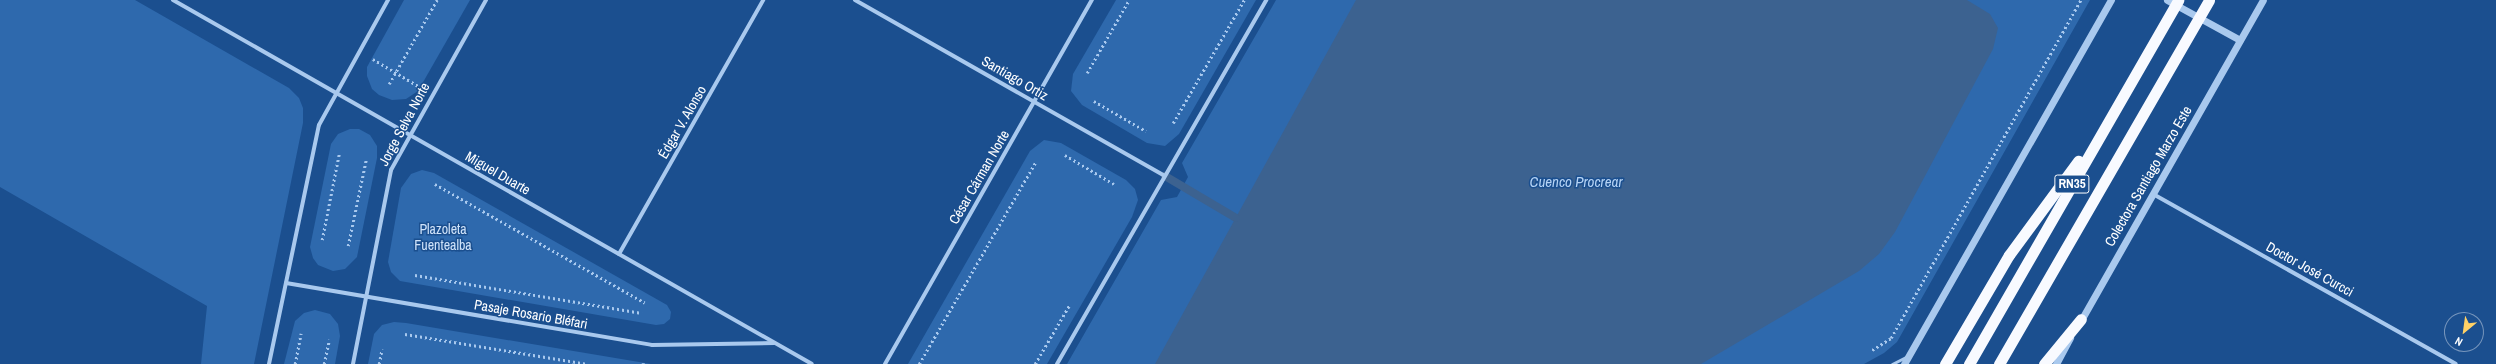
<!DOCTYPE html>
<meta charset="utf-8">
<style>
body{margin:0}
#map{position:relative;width:2496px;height:364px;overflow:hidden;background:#1b4f8f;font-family:"Archivo Narrow",sans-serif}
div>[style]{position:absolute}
.green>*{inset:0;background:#2e69ad}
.water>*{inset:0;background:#3c6290}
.stream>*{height:8px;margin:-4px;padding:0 4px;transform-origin:4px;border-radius:4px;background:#3c6290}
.path>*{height:2.5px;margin-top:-1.25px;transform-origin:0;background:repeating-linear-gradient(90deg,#a9c9ee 0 2px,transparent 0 5px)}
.service>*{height:3px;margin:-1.5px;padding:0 1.5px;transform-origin:1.5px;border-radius:1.5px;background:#a9c9ee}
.minor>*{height:4px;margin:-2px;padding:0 2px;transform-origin:2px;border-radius:2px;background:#a9c9ee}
.tertiary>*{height:7px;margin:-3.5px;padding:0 3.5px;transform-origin:3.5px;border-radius:3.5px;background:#a9c9ee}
.trunk>*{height:11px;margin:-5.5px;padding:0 5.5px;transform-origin:5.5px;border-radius:5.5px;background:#f8faff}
span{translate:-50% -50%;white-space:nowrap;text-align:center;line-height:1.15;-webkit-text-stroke:3px #1b4f8f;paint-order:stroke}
.shield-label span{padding:1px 3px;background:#1b4f8f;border:1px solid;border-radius:3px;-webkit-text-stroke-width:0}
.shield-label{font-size:13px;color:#fff;font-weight:700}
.street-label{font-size:14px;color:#fff}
.park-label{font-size:14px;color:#cfe3fa}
.water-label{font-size:15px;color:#b5d3f5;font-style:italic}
.north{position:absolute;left:2444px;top:312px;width:40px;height:40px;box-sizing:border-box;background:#1b4f8f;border:1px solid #7695bc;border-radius:50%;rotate:209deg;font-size:11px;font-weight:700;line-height:16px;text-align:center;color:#fff}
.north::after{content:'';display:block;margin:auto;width:14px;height:18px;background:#ffd166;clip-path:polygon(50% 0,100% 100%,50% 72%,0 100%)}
</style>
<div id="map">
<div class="green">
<div style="clip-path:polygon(0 0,135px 0,289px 88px,299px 98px,303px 108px,303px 123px,254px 364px,201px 364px,207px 306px,0 187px)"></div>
<div style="clip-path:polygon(404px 0,470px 0,418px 91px,406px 99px,392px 100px,379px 95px,372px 89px,367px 76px,367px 67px)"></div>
<div style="clip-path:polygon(1116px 0,1256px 0,1179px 134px,1165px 146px,1147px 143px,1082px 105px,1071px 91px,1073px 74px)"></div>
<div style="clip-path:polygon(1276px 0,2090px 0,1897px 342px,1884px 353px,1864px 364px,1067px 364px,1161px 200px,1177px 197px,1188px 177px,1182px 163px)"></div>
<div style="clip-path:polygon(350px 129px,359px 129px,370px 135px,377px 146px,377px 158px,357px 257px,345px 269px,333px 271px,318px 265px,313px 258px,310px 247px,331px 144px,338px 134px)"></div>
<div style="clip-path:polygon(1044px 140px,1061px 143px,1126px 180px,1135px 189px,1138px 200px,1132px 217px,1047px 364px,908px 364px,1030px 151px)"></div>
<div style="clip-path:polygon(422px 170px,434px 173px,667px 305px,671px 312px,670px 319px,664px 324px,656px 325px,400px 281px,391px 272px,388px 262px,401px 188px,411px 174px)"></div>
<div style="clip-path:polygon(315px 310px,330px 314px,338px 324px,340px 336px,335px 364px,284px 364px,295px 321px,304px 313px)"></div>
<div style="clip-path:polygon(394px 322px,406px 323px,651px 364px,368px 364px,374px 334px,382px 325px)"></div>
</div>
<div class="water">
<div style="clip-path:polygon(1356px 0,1967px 0,1990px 14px,1998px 28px,1993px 49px,1895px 232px,1879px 254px,1859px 271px,1701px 364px,1155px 364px)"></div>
</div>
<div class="stream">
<div style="left:1165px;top:176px;width:82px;rotate:30.6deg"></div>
</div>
<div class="path">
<div style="left:373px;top:59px;width:55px;rotate:30.8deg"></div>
<div style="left:1087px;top:73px;width:84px;rotate:-60.1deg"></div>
<div style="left:389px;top:84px;width:97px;rotate:-60.3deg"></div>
<div style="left:1094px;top:101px;width:60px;rotate:30deg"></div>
<div style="left:1173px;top:123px;width:142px;rotate:-60deg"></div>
<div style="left:1065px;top:155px;width:57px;rotate:30.6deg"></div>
<div style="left:435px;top:184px;width:241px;rotate:29.5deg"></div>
<div style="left:322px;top:240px;width:88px;rotate:-78.8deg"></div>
<div style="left:348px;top:246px;width:88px;rotate:-78.2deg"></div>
<div style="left:415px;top:275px;width:230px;rotate:9.5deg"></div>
<div style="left:405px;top:334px;width:185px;rotate:9.3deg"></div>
<div style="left:1872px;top:350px;width:22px;rotate:-32deg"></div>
<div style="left:1891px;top:338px;width:388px;rotate:-60.7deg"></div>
<div style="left:295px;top:364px;width:31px;rotate:-79deg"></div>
<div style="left:324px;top:364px;width:25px;rotate:-78deg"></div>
<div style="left:379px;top:364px;width:15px;rotate:-79deg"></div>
<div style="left:643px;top:364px;width:1px;rotate:-90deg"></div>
<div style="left:919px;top:364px;width:234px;rotate:-60deg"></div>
<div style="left:1035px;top:364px;width:69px;rotate:-59.7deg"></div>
</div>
<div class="service">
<div style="left:1892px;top:364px;width:16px;rotate:-27deg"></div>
</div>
<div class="minor">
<div style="left:173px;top:0;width:735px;rotate:29.67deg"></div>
<div style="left:855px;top:0;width:356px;rotate:29.6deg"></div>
<div style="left:2153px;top:194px;width:347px;rotate:29.3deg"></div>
<div style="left:619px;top:254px;width:292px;rotate:-60.4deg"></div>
<div style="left:286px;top:283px;width:371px;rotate:9.6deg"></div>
<div style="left:652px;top:345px;width:122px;rotate:-0.9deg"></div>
<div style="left:269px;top:364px;width:244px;rotate:-78.2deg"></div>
<div style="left:319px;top:125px;width:143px;rotate:-61.1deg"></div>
<div style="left:353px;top:364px;width:198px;rotate:-78.9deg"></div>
<div style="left:391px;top:170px;width:195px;rotate:-60.8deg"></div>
<div style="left:885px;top:364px;width:419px;rotate:-60.4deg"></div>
<div style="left:1057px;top:364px;width:420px;rotate:-60.1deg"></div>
</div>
<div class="tertiary">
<div style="left:2167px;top:0;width:83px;rotate:28.7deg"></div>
<div style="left:2080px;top:322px;width:370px;rotate:-60.4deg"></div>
<div style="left:1904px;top:364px;width:419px;rotate:-60.4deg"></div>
<div style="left:2056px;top:364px;width:30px;rotate:-62deg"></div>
</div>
<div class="trunk">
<div style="left:1945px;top:364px;width:126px;rotate:-59.6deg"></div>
<div style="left:2009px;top:255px;width:117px;rotate:-53.7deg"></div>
<div style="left:1969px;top:364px;width:420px;rotate:-60.1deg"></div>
<div style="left:1999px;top:364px;width:420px;rotate:-60deg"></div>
<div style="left:2044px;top:364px;width:58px;rotate:-50.6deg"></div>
</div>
<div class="shield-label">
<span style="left:2072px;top:184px">RN35</span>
</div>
<div class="street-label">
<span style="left:1015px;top:78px;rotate:30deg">Santiago Ortiz</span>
<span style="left:682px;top:122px;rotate:-60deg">Édgar V. Alonso</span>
<span style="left:404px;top:124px;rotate:-62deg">Jorge Selva Norte</span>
<span style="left:498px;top:173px;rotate:30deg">Miguel Duarte</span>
<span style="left:2148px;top:176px;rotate:-60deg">Colectora Santiago Marzo Este</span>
<span style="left:979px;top:177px;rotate:-60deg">César Cárman Norte</span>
<span style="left:2310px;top:269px;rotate:29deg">Doctor José Curcci</span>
<span style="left:531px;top:314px;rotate:10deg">Pasaje Rosario Bléfari</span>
</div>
<div class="park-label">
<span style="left:443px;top:237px">Plazoleta<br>Fuentealba</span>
</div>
<div class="water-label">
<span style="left:1576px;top:182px">Cuenco Procrear</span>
</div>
<div class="north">N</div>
</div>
